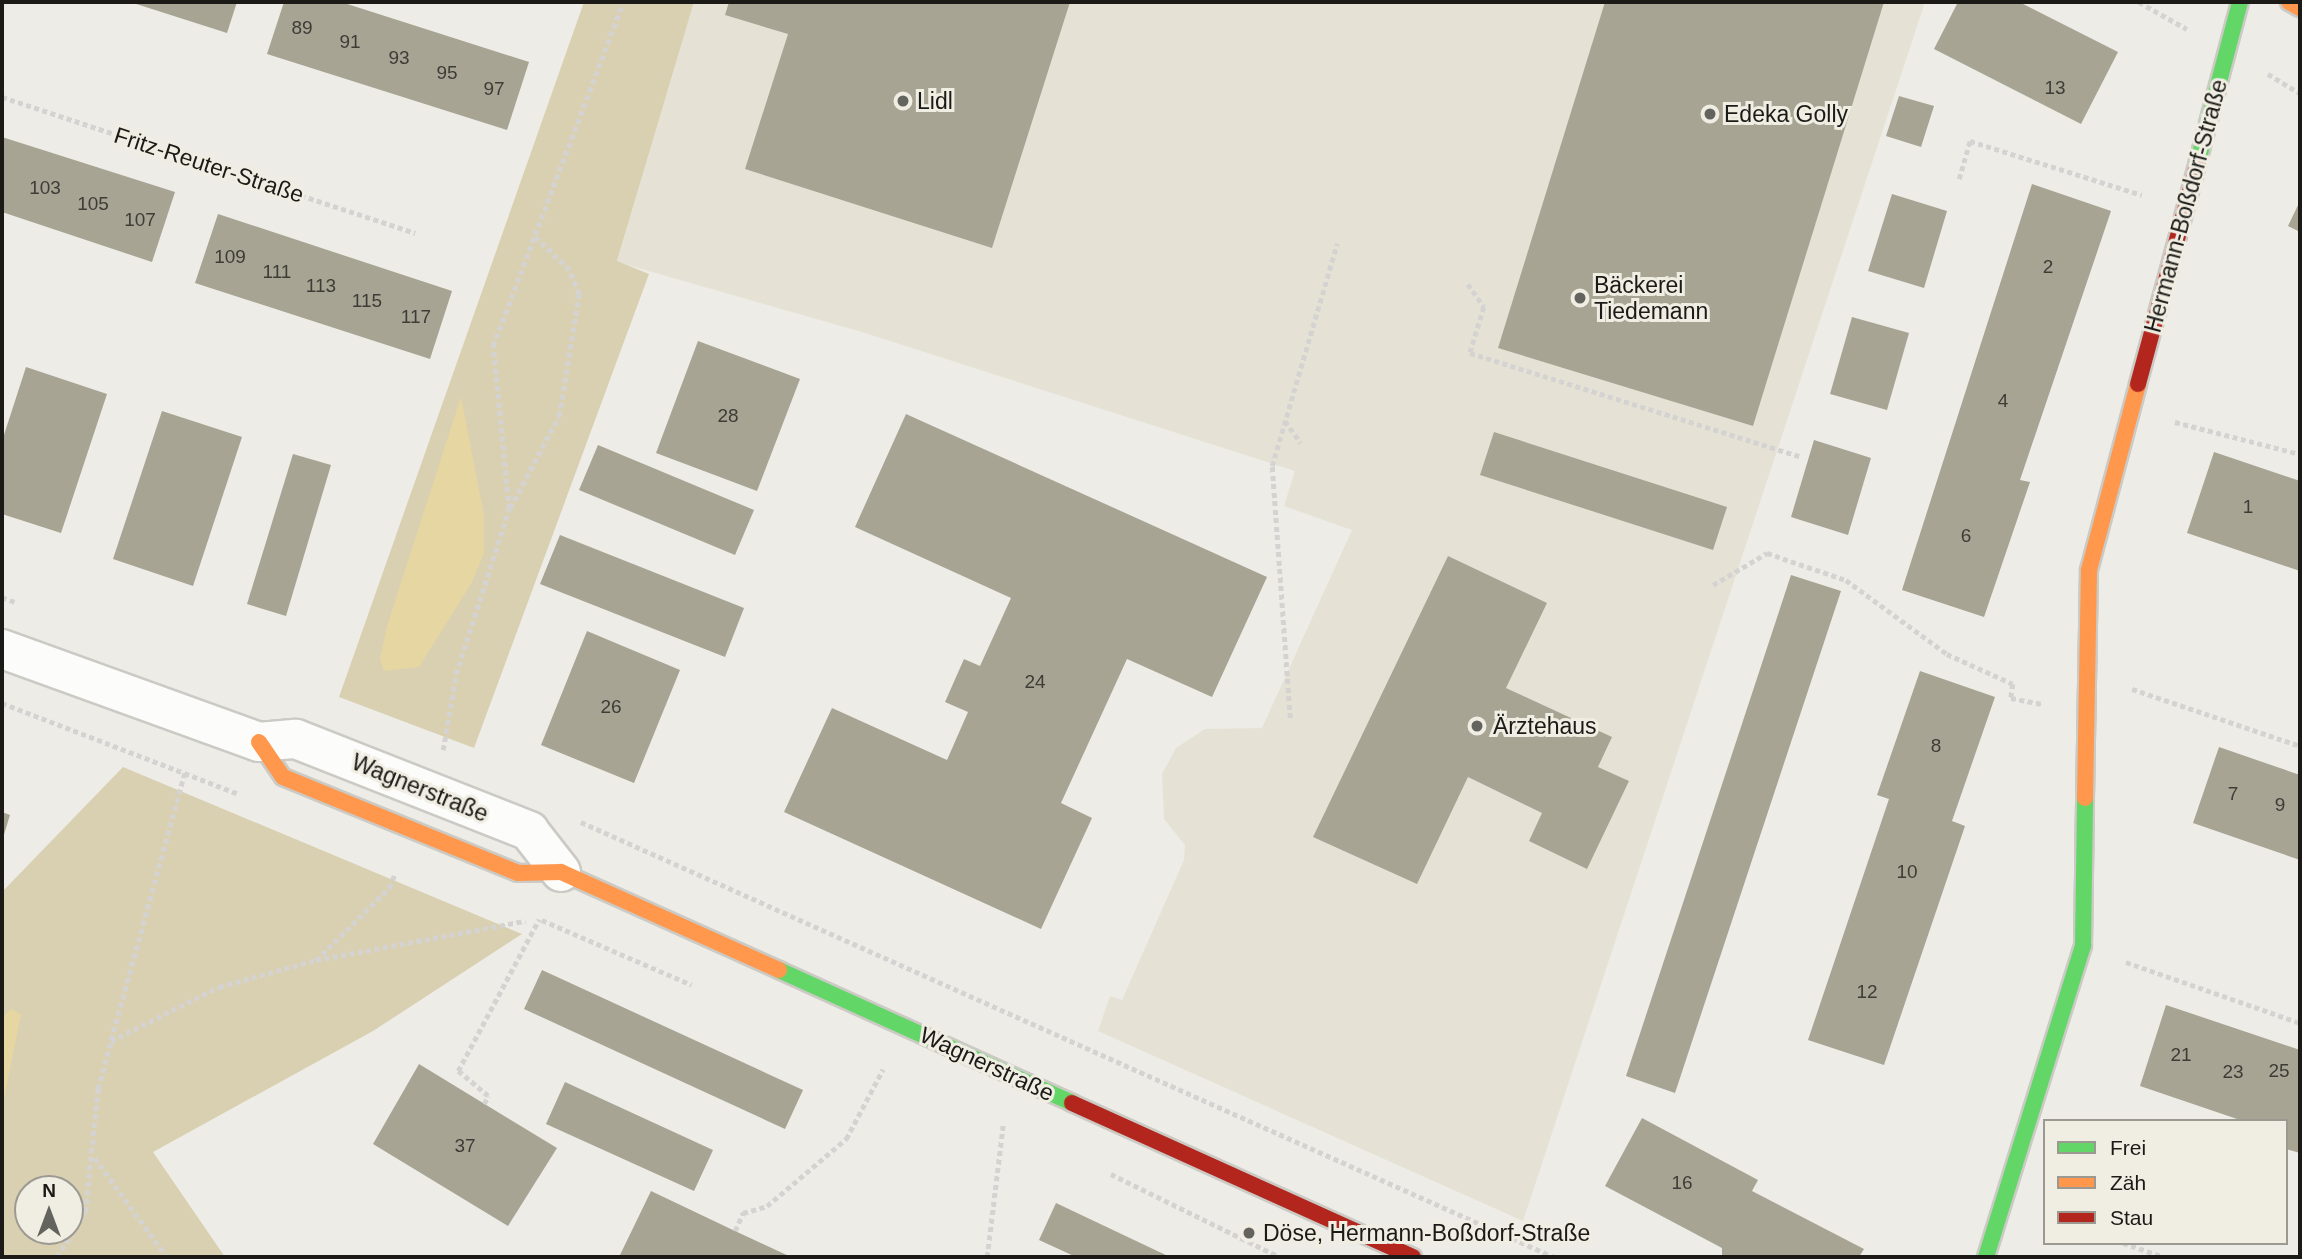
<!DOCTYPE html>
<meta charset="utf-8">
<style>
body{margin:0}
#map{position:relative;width:2302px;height:1259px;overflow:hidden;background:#edece6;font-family:Helvetica,sans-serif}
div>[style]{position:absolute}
.built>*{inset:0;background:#e5e2d5}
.green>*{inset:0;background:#d9d0b2}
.water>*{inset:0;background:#e5d6a2}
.building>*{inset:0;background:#a8a494}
.path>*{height:4.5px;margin-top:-2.25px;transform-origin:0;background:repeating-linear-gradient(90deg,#d4d3d2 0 5px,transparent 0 8.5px)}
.roads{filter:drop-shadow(2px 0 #cbcac5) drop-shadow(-2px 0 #cbcac5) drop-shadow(0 2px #cbcac5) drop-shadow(0 -2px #cbcac5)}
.street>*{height:38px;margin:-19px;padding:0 19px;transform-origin:19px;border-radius:19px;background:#fcfcfb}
.fast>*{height:16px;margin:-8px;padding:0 8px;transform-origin:8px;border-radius:8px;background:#63d668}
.slow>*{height:16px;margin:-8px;padding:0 8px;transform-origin:8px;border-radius:8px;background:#ff974d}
.jam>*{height:16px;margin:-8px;padding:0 8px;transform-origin:8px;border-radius:8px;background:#b3261e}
.dots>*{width:19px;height:19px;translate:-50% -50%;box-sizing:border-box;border:4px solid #f0ede3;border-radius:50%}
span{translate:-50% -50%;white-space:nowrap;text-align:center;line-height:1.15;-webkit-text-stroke:6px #f0ede3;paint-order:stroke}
.number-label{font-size:19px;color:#3e3c36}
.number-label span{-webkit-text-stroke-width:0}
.poi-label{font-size:23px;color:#1b1a16}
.left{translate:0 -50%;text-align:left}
.street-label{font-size:23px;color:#1b1a16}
.frame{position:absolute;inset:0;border:4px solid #1b1a16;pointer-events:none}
.legend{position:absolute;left:2043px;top:1119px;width:245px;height:126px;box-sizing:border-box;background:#f0ede3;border:2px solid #9b9991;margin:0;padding:9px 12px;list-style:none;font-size:21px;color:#1b1a16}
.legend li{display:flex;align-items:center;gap:14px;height:35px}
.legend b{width:35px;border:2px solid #9b9991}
.north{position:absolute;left:14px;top:1175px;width:70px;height:70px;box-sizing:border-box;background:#f0ede3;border:2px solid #9b9991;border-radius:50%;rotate:0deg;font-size:19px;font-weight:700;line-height:28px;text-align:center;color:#1b1a16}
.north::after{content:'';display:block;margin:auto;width:24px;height:32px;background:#64645f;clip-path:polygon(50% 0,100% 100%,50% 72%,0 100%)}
</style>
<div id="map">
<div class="built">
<div style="clip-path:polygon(694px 2px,1925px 2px,1523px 1221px,1098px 1031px,1110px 996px,1122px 1000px,1184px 860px,1185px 845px,1164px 819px,1162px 774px,1176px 748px,1205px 729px,1262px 728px,1352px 530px,1284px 506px,1295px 471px,862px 332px,617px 262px)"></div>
</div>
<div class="green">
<div style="clip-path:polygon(584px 2px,694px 2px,617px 261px,649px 274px,474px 748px,339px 697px)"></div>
<div style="clip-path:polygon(evenodd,123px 767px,522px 934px,373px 1031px,153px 1152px,225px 1257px,2px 1257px,2px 892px,123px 767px,28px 1189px,70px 1189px,70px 1231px,28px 1231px,28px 1189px)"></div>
</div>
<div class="water">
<div style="clip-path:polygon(461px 397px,484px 515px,484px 553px,472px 582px,419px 667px,384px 671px,380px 659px,387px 626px)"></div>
<div style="clip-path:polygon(11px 1009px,21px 1014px,2px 1109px,2px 1017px)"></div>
</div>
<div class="building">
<div style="clip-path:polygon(130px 2px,237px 2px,227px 33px)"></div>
<div style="clip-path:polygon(284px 2px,341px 2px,529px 62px,507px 130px,267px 54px)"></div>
<div style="clip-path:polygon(729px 2px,1070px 2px,992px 248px,745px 169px,788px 34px,725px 15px)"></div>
<div style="clip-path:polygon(1605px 2px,1884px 2px,1753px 426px,1498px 348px)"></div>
<div style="clip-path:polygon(1958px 2px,2019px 2px,2118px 52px,2081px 124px,1934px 49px)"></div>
<div style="clip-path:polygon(1899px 96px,1934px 106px,1921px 147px,1886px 136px)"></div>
<div style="clip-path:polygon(2px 137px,175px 192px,152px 262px,2px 212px)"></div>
<div style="clip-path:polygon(2032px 184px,2111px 211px,2020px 480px,2030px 482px,1984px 617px,1902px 590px)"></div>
<div style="clip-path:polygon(1892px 194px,1947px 211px,1924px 288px,1868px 271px)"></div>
<div style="clip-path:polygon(2300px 201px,2300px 232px,2288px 226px)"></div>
<div style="clip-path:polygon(218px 214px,452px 291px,430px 359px,195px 283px)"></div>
<div style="clip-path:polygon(1852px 317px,1909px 333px,1887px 410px,1830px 394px)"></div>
<div style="clip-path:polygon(698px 341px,800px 379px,757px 491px,656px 453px)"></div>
<div style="clip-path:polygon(26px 367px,107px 394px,61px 533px,2px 514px,2px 441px)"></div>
<div style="clip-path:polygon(162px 411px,242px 437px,193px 586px,113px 559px)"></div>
<div style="clip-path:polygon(906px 414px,1267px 577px,1212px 697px,1127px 659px,1061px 803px,1092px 818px,1041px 929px,784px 812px,832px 708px,947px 760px,968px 712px,945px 702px,964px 659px,980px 666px,1011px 598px,855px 527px)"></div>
<div style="clip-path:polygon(1494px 432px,1727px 507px,1713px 550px,1480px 475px)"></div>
<div style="clip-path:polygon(1814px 440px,1871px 458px,1848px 535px,1791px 517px)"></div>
<div style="clip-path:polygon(598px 445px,754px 510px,735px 555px,579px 490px)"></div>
<div style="clip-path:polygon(2214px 452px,2300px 481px,2300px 571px,2187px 533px)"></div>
<div style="clip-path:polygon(293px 454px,331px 465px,286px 616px,247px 604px)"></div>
<div style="clip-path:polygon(560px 535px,744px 608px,725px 657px,540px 584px)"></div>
<div style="clip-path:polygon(1448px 556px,1547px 603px,1506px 688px,1612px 737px,1598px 767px,1629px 781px,1587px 869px,1529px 841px,1542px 813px,1468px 777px,1417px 884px,1313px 837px)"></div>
<div style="clip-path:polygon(1791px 575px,1841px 591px,1675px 1093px,1626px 1076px)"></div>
<div style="clip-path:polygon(587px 631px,680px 670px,634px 783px,541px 745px)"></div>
<div style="clip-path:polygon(1920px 671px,1995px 697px,1952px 821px,1965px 826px,1884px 1065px,1808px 1040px,1889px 799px,1877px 795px)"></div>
<div style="clip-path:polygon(2219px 747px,2300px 775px,2300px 860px,2193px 823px)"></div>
<div style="clip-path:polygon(2px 812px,10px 815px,2px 841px)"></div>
<div style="clip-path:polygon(542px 970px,803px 1090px,785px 1129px,524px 1009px)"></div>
<div style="clip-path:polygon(2166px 1005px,2300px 1050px,2300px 1153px,2286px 1149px,2286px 1121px,2243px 1121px,2140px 1086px)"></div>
<div style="clip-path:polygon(419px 1064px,557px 1148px,508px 1226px,373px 1144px)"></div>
<div style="clip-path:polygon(565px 1082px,713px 1150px,694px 1191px,546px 1124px)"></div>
<div style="clip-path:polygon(1642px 1118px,1758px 1180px,1752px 1191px,1864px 1249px,1859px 1257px,1722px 1257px,1722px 1248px,1605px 1186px)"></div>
<div style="clip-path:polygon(651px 1191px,735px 1231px,791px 1257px,619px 1257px)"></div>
<div style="clip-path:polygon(1056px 1203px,1170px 1257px,1076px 1257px,1039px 1240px)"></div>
</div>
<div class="path">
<div style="left:2139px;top:2px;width:55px;rotate:29.4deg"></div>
<div style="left:2268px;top:74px;width:37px;rotate:31deg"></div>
<div style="left:2px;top:97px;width:435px;rotate:18.2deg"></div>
<div style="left:1959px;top:179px;width:40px;rotate:-74deg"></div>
<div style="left:1970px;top:141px;width:180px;rotate:17.4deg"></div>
<div style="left:1468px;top:284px;width:28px;rotate:55deg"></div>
<div style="left:1484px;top:307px;width:48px;rotate:106.9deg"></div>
<div style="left:1470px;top:353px;width:345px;rotate:17.4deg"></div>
<div style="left:1285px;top:421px;width:27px;rotate:54deg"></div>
<div style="left:2175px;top:422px;width:129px;rotate:14.4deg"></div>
<div style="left:510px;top:508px;width:104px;rotate:-62deg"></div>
<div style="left:559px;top:416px;width:124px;rotate:-80.7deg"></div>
<div style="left:579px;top:294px;width:26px;rotate:-113deg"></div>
<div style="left:569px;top:270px;width:47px;rotate:-135.9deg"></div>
<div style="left:1713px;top:585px;width:63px;rotate:-30.7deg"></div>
<div style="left:1767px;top:553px;width:83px;rotate:18.9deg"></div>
<div style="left:1846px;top:580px;width:125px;rotate:36.2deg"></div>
<div style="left:1947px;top:654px;width:72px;rotate:24.4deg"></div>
<div style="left:2013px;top:684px;width:14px;rotate:98deg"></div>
<div style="left:2011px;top:698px;width:33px;rotate:11deg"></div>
<div style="left:2px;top:597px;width:14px;rotate:21deg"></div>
<div style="left:2132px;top:689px;width:177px;rotate:18.7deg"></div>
<div style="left:2px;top:703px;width:252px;rotate:21deg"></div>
<div style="left:1290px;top:718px;width:253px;rotate:-94.1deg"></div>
<div style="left:1272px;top:466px;width:232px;rotate:-73.7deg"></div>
<div style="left:443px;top:750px;width:77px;rotate:-80.3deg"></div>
<div style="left:456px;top:674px;width:173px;rotate:-72.2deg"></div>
<div style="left:509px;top:509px;width:164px;rotate:-95.6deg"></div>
<div style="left:493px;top:346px;width:368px;rotate:-69.3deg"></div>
<div style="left:581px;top:822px;width:1066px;rotate:24.09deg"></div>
<div style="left:542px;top:920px;width:163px;rotate:23.4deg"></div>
<div style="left:316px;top:960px;width:103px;rotate:-44.6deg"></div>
<div style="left:389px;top:888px;width:16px;rotate:-68deg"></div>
<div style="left:2126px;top:962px;width:184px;rotate:19.3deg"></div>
<div style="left:111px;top:1040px;width:278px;rotate:-74.6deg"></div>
<div style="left:484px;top:1104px;width:9px;rotate:-63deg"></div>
<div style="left:488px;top:1096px;width:39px;rotate:-140deg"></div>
<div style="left:458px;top:1071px;width:172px;rotate:-61.9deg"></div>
<div style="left:95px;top:1158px;width:122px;rotate:54deg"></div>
<div style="left:1111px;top:1174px;width:188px;rotate:26.2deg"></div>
<div style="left:735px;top:1231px;width:20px;rotate:-66deg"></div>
<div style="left:743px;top:1213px;width:25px;rotate:-16deg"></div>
<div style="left:767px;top:1206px;width:104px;rotate:-40.3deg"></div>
<div style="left:846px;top:1139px;width:79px;rotate:-62.1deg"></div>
<div style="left:2123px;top:1243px;width:43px;rotate:18.9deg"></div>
<div style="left:57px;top:1257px;width:53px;rotate:-58.1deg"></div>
<div style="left:85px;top:1212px;width:124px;rotate:-84deg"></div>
<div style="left:98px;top:1089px;width:50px;rotate:-74.8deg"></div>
<div style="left:111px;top:1041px;width:121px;rotate:-26.6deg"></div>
<div style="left:219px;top:987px;width:101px;rotate:-15.6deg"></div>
<div style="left:316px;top:960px;width:213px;rotate:-10.6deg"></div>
<div style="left:987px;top:1257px;width:134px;rotate:-83.1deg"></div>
</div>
<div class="roads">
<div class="street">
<div style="left:2px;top:649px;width:273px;rotate:19.9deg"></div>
<div style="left:259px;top:742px;width:37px;rotate:-5deg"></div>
<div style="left:296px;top:739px;width:251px;rotate:21.5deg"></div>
<div style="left:529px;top:831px;width:52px;rotate:52deg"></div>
</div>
<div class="fast">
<div style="left:2198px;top:161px;width:164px;rotate:-75.2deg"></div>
<div style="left:779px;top:970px;width:322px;rotate:24.4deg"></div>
<div style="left:1986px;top:1257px;width:326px;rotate:-72.7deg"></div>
<div style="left:2083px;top:946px;width:148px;rotate:-89.2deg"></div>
</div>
<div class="slow">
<div style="left:2289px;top:2px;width:13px;rotate:29deg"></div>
<div style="left:259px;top:742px;width:42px;rotate:55.6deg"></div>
<div style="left:283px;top:777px;width:254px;rotate:22.2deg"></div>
<div style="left:518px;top:873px;width:43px;rotate:-1.3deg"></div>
<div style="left:561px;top:872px;width:239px;rotate:24.2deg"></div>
<div style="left:2085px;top:798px;width:228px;rotate:-89deg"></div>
<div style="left:2089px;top:570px;width:192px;rotate:-75.2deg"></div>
</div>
<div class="jam">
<div style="left:2138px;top:384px;width:231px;rotate:-74.9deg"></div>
<div style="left:1072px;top:1103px;width:374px;rotate:24.3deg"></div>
</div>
</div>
<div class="dots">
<div style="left:903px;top:101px;background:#64645f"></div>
<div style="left:1710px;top:114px;background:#64645f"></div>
<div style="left:1580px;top:298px;background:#64645f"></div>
<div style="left:1477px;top:726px;background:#64645f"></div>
<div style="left:1249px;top:1233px;background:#64645f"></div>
</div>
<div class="number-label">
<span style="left:302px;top:28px">89</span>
<span style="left:350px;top:42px">91</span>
<span style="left:399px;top:58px">93</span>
<span style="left:447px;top:73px">95</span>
<span style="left:2055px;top:88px">13</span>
<span style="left:494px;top:89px">97</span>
<span style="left:45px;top:188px">103</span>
<span style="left:93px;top:204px">105</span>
<span style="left:140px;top:220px">107</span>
<span style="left:230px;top:257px">109</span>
<span style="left:2048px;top:267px">2</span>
<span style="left:277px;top:272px">111</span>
<span style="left:321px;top:286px">113</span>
<span style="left:367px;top:301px">115</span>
<span style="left:416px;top:317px">117</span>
<span style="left:2003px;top:401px">4</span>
<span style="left:728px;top:416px">28</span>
<span style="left:2248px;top:507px">1</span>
<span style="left:1966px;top:536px">6</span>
<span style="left:1035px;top:682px">24</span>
<span style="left:611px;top:707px">26</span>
<span style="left:1936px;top:746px">8</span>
<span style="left:2233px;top:794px">7</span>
<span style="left:2280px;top:805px">9</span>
<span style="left:1907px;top:872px">10</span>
<span style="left:1867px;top:992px">12</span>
<span style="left:2181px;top:1055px">21</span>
<span style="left:2279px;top:1071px">25</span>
<span style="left:2233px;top:1072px">23</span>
<span style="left:465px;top:1146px">37</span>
<span style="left:1682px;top:1183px">16</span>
</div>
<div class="poi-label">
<span class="left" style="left:917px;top:101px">Lidl</span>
<span class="left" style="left:1724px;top:114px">Edeka Golly</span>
<span class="left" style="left:1594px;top:298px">Bäckerei<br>Tiedemann</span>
<span class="left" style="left:1493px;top:726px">Ärztehaus</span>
<span class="left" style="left:1263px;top:1233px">Döse, Hermann-Boßdorf-Straße</span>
</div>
<div class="street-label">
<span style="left:209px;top:165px;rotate:18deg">Fritz-Reuter-Straße</span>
<span style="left:2186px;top:206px;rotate:-75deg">Hermann-Boßdorf-Straße</span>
<span style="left:420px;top:788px;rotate:22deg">Wagnerstraße</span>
<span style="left:987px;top:1064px;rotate:25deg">Wagnerstraße</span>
</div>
<div class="frame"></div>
<ul class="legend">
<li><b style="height:9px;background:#63d668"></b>Frei</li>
<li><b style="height:9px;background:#ff974d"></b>Zäh</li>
<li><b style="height:9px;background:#b3261e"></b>Stau</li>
</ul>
<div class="north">N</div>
</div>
